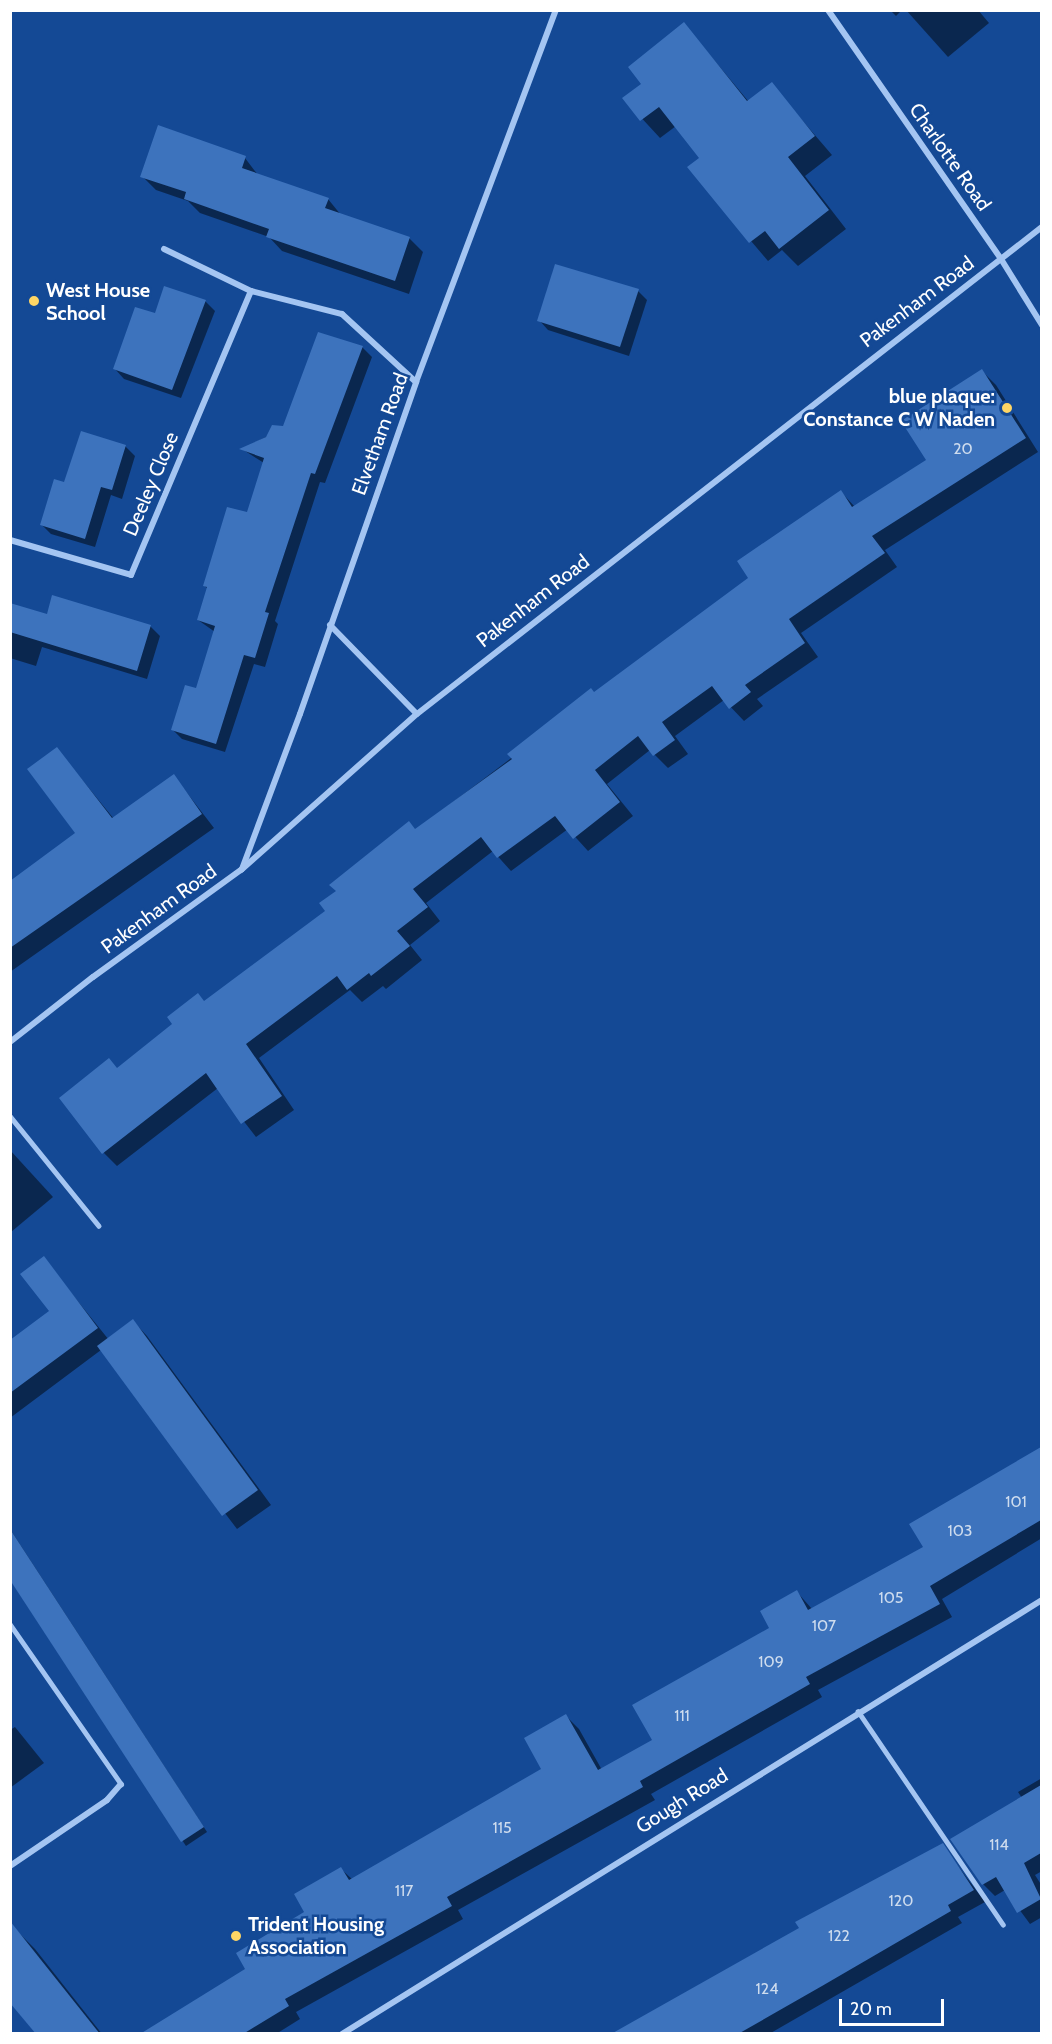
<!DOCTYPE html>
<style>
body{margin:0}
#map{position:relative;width:1052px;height:2044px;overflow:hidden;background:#144995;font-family:Cabin,sans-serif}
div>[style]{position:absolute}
.shadow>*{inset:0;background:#0007}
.building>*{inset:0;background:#3d73bd}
.lane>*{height:4.5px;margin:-2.25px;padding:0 2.25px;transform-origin:2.25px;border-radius:2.25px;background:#a4c5f2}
.street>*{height:6px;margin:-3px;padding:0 3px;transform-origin:3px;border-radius:3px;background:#a4c5f2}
.dots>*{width:16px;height:16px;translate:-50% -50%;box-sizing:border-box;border:3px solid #144995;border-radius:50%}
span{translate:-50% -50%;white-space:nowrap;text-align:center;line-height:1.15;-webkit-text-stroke:5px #144995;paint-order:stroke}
.number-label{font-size:16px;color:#cedcee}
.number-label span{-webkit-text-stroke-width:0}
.street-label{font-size:20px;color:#fff}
.poi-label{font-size:20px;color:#fff;font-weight:700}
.left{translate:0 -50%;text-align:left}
.right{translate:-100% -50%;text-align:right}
.frame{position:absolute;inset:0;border:12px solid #fff;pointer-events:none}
.scale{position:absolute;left:839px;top:1999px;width:105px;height:27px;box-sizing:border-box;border:3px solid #fff;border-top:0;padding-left:8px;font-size:18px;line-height:21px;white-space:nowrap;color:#fff;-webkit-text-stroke:4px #144995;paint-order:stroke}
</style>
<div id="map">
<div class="shadow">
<div style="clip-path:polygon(890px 10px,902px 10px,896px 16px)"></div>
<div style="clip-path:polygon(906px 10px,978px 10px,989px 23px,948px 57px)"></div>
<div style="clip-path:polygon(684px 24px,749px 102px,771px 84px,832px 155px,805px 176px,846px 229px,798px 266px,782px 250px,768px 261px,689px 168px,701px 158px,676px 126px,660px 138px,624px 99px,643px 84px)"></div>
<div style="clip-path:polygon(245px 158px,258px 175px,328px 199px,341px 215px,409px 238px,423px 252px,409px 294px,282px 251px,269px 237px,200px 213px,188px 201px,156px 190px,142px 176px)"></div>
<div style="clip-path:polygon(638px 291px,647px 300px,629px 356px,548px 330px,539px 320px)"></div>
<div style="clip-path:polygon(205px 301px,215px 311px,181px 398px,124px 379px,115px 369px,156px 315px)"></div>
<div style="clip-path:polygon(362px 347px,372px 357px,325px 483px,320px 482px,275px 621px,278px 624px,265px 667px,254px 664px,225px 752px,182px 739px,172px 729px,197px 690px,215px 632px,198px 620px,208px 589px,204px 585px,248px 514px,264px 463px,242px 449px,284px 428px)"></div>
<div style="clip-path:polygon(982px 371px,996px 385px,1038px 452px,885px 550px,897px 567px,801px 633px,818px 657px,757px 699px,763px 706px,744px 721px,724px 700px,675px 736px,688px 754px,668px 768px,650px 750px,607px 784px,633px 816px,588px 851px,568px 829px,511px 871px,493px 851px,426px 903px,440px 921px,410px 945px,422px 960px,386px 989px,383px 986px,362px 1002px,350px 990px,259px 1058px,294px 1110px,256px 1137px,218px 1088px,117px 1166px,104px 1153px,118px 1069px,327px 911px,416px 830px,750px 578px,841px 492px,855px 507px,928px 460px)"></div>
<div style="clip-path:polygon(125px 446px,135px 456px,122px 499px,111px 495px,95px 547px,51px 534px,41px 524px)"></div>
<div style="clip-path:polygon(10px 605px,48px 616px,150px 626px,160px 636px,147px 679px,42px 647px,36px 666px,10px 658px)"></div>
<div style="clip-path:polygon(57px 749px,114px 819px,174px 776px,214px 828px,10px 972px,10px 882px,77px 834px)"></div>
<div style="clip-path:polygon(10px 1150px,53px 1197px,11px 1232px,10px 1231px)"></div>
<div style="clip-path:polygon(43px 1258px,109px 1340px,133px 1321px,147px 1336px,271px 1505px,237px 1529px,101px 1350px,10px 1418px,10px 1342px,51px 1312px)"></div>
<div style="clip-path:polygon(1042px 1449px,1042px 1538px,942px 1599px,952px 1617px,818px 1690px,822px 1697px,651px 1794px,655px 1800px,458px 1910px,463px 1919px,296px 2012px,300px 2019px,276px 2034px,143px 2034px,247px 1969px,306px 1913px,341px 1869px,353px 1880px,543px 1769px,566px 1716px,579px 1729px,602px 1770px,654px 1741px,771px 1628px,797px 1592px,812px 1609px,925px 1548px,911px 1525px)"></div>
<div style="clip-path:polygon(10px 1529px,207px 1832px,186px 1846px,10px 1577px)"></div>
<div style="clip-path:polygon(15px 1727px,44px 1763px,10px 1788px,10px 1730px)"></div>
<div style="clip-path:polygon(1042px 1778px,1042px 1871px,1035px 1875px,1042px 1886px,1042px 1917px,1030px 1924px,1005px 1890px,995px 1896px,983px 1884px,1022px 1798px,1018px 1792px)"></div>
<div style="clip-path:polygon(942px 1845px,985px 1902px,958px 1917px,962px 1923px,769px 2034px,623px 2034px,801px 1929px,797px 1923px)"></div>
<div style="clip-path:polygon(17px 1931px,35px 1949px,102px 2034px,38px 2034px)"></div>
</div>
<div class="building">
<div style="clip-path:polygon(684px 22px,747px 101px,772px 82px,815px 136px,788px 157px,829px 210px,779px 249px,765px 231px,749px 243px,687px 167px,699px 158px,659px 107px,640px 121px,622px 98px,641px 84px,628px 67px)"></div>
<div style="clip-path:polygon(158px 125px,246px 156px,242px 168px,329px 198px,325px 208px,410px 237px,395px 281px,266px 237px,269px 229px,184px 199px,186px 192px,140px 177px)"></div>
<div style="clip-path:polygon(555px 264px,639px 289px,620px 347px,537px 321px)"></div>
<div style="clip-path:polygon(164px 286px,206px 300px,172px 390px,113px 369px,135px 307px,155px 313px)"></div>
<div style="clip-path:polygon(318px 332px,363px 346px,315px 474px,311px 473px,265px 612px,269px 613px,255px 658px,244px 655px,216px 744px,171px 730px,185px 685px,196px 688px,215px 626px,197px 620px,207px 587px,203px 586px,227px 507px,247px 512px,264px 458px,239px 449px,266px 437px,272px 425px,283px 426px)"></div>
<div style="clip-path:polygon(982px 369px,1026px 438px,872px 536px,885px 553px,789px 619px,805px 643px,745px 685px,751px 692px,729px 709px,712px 686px,662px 722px,675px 740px,653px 756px,638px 736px,595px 770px,620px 802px,573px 839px,555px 816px,497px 858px,481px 837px,413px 889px,428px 907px,397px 931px,410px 946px,371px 976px,369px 973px,347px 990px,337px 976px,246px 1044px,282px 1096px,241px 1124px,206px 1073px,102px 1154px,59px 1098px,109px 1058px,117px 1068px,172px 1024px,167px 1017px,198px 993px,204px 1001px,325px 911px,319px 903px,336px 891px,329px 885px,409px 821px,415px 829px,512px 759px,507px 754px,591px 688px,594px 692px,748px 578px,737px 561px,841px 490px,852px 507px,926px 460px,901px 421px)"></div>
<div style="clip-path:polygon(81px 431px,126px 445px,112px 490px,101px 487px,85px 539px,40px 525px,54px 479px,64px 482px)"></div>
<div style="clip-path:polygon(52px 595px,151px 625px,137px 671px,10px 632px,10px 603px,47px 614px)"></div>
<div style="clip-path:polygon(57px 747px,112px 818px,174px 774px,202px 814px,10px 948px,10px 881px,75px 833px,27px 769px)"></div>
<div style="clip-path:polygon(44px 1256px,98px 1328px,10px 1393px,10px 1340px,49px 1311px,20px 1274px)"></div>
<div style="clip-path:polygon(133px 1319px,258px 1490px,222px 1516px,97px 1346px)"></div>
<div style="clip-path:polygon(1041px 1447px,1041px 1520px,930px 1586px,940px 1604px,806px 1677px,810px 1684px,640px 1781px,643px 1787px,447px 1897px,452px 1906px,285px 1999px,289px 2006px,243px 2034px,140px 2034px,245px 1969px,236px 1953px,304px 1912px,294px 1894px,341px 1867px,349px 1880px,541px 1769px,524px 1738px,566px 1714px,598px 1770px,652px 1740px,632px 1705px,769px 1628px,760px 1611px,797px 1590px,808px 1610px,923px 1547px,909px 1524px)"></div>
<div style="clip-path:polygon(10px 1529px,204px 1827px,181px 1842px,10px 1580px)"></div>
<div style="clip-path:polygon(1041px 1785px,1041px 1853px,1024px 1863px,1041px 1899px,1017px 1913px,996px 1877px,982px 1885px,950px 1839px)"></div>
<div style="clip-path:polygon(943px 1843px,974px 1890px,948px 1905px,951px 1911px,822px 1986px,738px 2034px,611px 2034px,799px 1928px,795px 1922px)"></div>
<div style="clip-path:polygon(10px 1921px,100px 2034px,36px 2034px,10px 2003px)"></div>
</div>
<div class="lane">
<div style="left:10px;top:1116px;width:141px;rotate:51deg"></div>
<div style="left:10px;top:1624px;width:195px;rotate:55.2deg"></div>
<div style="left:858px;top:1711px;width:258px;rotate:55.8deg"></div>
</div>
<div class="street">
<div style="left:828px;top:10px;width:303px;rotate:55.2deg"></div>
<div style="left:1001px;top:259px;width:78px;rotate:58.2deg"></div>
<div style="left:164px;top:249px;width:97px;rotate:25.8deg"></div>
<div style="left:251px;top:291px;width:94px;rotate:14.2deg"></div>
<div style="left:342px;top:314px;width:100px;rotate:42.6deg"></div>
<div style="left:10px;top:540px;width:126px;rotate:16.1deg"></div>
<div style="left:131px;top:575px;width:308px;rotate:-67.1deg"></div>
<div style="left:330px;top:625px;width:124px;rotate:45.7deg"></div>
<div style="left:242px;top:869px;width:165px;rotate:-69.5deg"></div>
<div style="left:300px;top:714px;width:352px;rotate:-70.7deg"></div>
<div style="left:416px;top:382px;width:397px;rotate:-69.4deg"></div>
<div style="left:10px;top:1042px;width:105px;rotate:-38.1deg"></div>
<div style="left:93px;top:977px;width:183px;rotate:-35.9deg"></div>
<div style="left:241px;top:870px;width:235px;rotate:-41.6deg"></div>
<div style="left:417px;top:714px;width:792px;rotate:-37.93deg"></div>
<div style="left:10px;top:1866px;width:117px;rotate:-34.2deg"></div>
<div style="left:107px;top:1800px;width:21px;rotate:-49deg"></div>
<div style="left:342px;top:2034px;width:824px;rotate:-31.8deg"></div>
</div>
<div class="dots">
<div style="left:34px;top:301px;background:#ffd665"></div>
<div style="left:1007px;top:408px;background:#ffd665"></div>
<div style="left:236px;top:1936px;background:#ffd665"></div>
</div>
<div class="number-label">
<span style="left:963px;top:449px">20</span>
<span style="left:1016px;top:1502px">101</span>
<span style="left:960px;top:1531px">103</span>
<span style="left:891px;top:1598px">105</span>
<span style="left:824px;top:1626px">107</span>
<span style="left:771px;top:1662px">109</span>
<span style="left:682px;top:1716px">111</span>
<span style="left:502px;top:1828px">115</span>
<span style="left:999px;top:1845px">114</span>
<span style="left:404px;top:1891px">117</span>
<span style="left:901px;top:1901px">120</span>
<span style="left:839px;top:1936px">122</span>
<span style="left:767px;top:1989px">124</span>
</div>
<div class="street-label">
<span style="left:950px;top:157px;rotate:55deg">Charlotte Road</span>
<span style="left:917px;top:302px;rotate:-37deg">Pakenham Road</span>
<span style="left:380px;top:434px;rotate:-70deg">Elvetham Road</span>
<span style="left:151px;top:484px;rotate:-67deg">Deeley Close</span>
<span style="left:533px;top:601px;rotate:-38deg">Pakenham Road</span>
<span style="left:159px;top:909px;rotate:-36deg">Pakenham Road</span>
<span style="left:682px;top:1801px;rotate:-32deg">Gough Road</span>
</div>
<div class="poi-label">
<span class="left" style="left:46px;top:302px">West House<br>School</span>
<span class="right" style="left:995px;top:408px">blue plaque:<br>Constance C W Naden</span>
<span class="left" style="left:248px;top:1936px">Trident Housing<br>Association</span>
</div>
<div class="frame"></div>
<div class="scale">20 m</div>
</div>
